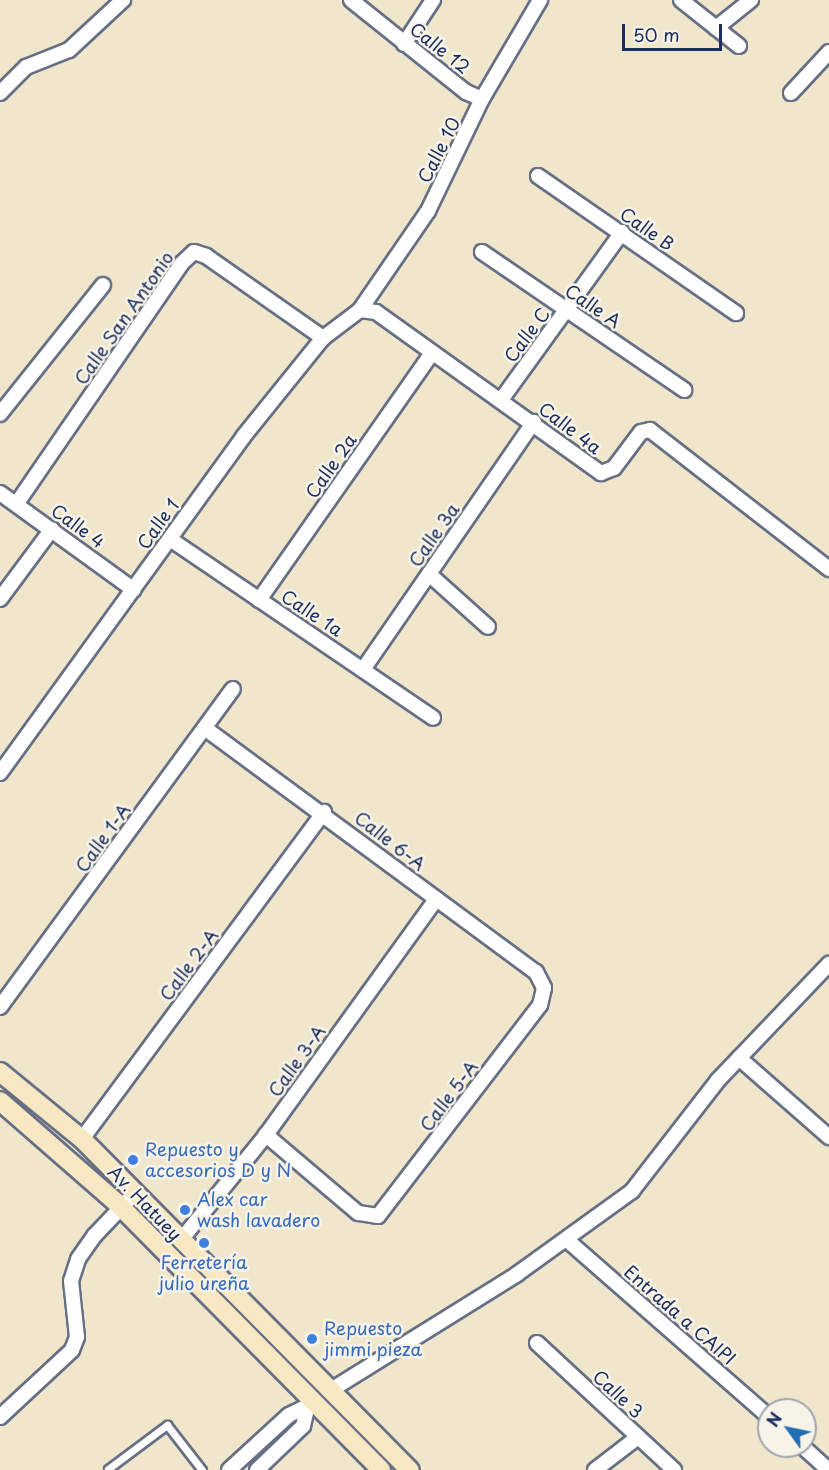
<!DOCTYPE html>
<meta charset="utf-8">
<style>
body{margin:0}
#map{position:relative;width:829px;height:1470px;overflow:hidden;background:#f0e6cc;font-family:"Playpen Sans",sans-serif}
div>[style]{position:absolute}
.roads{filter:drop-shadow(2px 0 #666f84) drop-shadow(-2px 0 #666f84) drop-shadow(0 2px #666f84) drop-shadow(0 -2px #666f84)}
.lane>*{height:7px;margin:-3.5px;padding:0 3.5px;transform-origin:3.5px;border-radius:3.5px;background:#fff}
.street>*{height:14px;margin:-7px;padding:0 7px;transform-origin:7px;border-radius:7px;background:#fff}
.secondary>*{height:18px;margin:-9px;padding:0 9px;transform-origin:9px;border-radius:9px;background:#f7e8c3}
.dots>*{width:16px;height:16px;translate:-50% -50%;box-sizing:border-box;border:3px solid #f7f3e8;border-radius:50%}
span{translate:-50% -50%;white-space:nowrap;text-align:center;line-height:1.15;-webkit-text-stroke:5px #f7f3e8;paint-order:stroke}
.street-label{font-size:18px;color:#1b2f5e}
.shop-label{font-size:18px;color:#366cbe}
.left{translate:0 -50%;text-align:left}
.north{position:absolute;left:757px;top:1398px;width:60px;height:60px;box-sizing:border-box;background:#f7f3e8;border:2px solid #9fa5b1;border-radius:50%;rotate:303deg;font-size:16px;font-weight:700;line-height:24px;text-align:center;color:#1b2f5e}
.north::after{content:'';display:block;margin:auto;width:21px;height:27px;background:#1f6fb2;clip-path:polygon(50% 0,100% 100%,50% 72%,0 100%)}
.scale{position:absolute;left:622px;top:24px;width:100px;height:27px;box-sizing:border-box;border:3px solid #1b2f5e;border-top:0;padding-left:8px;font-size:18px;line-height:21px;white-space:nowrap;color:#1b2f5e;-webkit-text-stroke:4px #f7f3e8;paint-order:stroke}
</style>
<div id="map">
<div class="roads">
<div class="lane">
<div style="left:108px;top:1469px;width:74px;rotate:-36.7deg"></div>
<div style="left:167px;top:1425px;width:57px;rotate:52.1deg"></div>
</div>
<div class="street">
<div style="left:351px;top:0;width:147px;rotate:38.7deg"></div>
<div style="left:466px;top:92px;width:17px;rotate:24deg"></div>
<div style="left:681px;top:0;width:74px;rotate:38.4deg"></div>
<div style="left:716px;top:28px;width:45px;rotate:-38.7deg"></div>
<div style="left:404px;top:44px;width:53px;rotate:-56.6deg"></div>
<div style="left:0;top:93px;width:37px;rotate:-45deg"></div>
<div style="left:26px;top:67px;width:46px;rotate:-21.6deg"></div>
<div style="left:69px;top:50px;width:74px;rotate:-42.8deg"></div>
<div style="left:791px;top:93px;width:56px;rotate:-47.2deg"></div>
<div style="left:538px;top:176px;width:241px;rotate:34.7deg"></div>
<div style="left:482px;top:252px;width:245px;rotate:34.3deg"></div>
<div style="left:360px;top:310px;width:120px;rotate:-55.5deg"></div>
<div style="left:428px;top:211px;width:124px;rotate:-64.3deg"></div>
<div style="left:482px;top:99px;width:115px;rotate:-59.6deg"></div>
<div style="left:501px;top:400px;width:207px;rotate:-54.2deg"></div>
<div style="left:0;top:414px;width:165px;rotate:-51.4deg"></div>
<div style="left:0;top:493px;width:165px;rotate:35.9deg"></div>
<div style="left:17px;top:503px;width:291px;rotate:-55.5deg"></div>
<div style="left:182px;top:263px;width:16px;rotate:-43deg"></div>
<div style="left:194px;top:252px;width:13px;rotate:18deg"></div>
<div style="left:206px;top:256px;width:143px;rotate:35deg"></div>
<div style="left:170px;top:539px;width:318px;rotate:34.2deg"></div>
<div style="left:429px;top:574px;width:79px;rotate:41.9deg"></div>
<div style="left:0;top:599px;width:87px;rotate:-53.4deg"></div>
<div style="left:259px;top:600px;width:302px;rotate:-55deg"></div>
<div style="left:364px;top:668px;width:299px;rotate:-55.4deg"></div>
<div style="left:206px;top:729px;width:410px;rotate:36.4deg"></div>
<div style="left:536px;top:972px;width:18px;rotate:63deg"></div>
<div style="left:544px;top:988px;width:17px;rotate:103deg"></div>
<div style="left:540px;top:1005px;width:266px;rotate:127.5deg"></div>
<div style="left:378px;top:1216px;width:20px;rotate:-171deg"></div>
<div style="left:358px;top:1213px;width:121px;rotate:-139.7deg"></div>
<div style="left:0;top:773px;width:415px;rotate:-54.1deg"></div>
<div style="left:243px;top:437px;width:127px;rotate:-51.1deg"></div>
<div style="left:323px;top:338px;width:46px;rotate:-37.1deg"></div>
<div style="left:360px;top:310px;width:16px;rotate:7deg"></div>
<div style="left:376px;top:312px;width:277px;rotate:35.6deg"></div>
<div style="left:601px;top:473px;width:14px;rotate:-21deg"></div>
<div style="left:614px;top:468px;width:45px;rotate:-53.1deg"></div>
<div style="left:641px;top:432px;width:9px;rotate:-13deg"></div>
<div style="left:650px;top:430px;width:227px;rotate:37.8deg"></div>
<div style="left:0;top:1007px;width:394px;rotate:-53.8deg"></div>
<div style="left:739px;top:1058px;width:120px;rotate:41.3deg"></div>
<div style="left:82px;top:1139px;width:407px;rotate:-53.5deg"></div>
<div style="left:181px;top:1240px;width:135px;rotate:-51deg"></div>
<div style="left:266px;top:1135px;width:291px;rotate:-54.2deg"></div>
<div style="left:567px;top:1240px;width:269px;rotate:41.2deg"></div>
<div style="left:537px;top:1343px;width:187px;rotate:42.8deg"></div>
<div style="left:331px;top:1390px;width:219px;rotate:-31.9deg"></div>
<div style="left:517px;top:1274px;width:142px;rotate:-35.8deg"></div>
<div style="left:632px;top:1191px;width:140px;rotate:-52.2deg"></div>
<div style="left:718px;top:1080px;width:161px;rotate:-46.3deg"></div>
<div style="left:0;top:1417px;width:98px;rotate:-42.9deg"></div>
<div style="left:72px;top:1350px;width:14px;rotate:-69deg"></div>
<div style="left:77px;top:1337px;width:56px;rotate:-96.1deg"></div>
<div style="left:71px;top:1281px;width:23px;rotate:-72deg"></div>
<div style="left:78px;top:1259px;width:29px;rotate:-55deg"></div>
<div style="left:95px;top:1235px;width:58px;rotate:-46.4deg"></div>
<div style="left:802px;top:1446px;width:36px;rotate:42deg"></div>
<div style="left:229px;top:1470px;width:81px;rotate:-42.5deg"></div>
<div style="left:289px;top:1415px;width:28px;rotate:-26deg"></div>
<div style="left:257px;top:1470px;width:64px;rotate:-43.7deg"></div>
<div style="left:303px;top:1426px;width:17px;rotate:-77deg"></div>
<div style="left:595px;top:1470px;width:54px;rotate:-37.5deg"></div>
</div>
<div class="secondary">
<div style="left:0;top:1072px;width:106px;rotate:39.3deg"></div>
<div style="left:82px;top:1139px;width:466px;rotate:45.3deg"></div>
<div style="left:0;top:1101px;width:157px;rotate:41.1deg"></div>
<div style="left:118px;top:1204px;width:374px;rotate:45.3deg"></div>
</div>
</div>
<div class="dots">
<div style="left:133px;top:1160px;background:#3f7fe0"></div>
<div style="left:185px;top:1210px;background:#3f7fe0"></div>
<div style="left:204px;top:1243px;background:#3f7fe0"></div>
<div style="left:312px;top:1339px;background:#3f7fe0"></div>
</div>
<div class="street-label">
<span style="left:440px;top:48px;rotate:38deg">Calle 12</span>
<span style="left:439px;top:150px;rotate:-63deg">Calle 10</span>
<span style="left:647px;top:229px;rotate:35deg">Calle B</span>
<span style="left:593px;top:306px;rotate:34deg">Calle A</span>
<span style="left:124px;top:318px;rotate:-55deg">Calle San Antonio</span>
<span style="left:527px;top:335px;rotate:-53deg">Calle C</span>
<span style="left:570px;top:428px;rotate:37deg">Calle 4a</span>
<span style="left:331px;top:466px;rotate:-55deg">Calle 2a</span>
<span style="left:158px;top:524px;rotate:-54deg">Calle 1</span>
<span style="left:78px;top:526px;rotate:36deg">Calle 4</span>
<span style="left:434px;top:535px;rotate:-55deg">Calle 3a</span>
<span style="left:312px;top:613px;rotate:33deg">Calle 1a</span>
<span style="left:103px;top:838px;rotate:-54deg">Calle 1-A</span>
<span style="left:390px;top:841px;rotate:38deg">Calle 6-A</span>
<span style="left:189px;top:965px;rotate:-53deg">Calle 2-A</span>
<span style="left:297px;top:1061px;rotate:-54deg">Calle 3-A</span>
<span style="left:449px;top:1096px;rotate:-53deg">Calle 5-A</span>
<span style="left:145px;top:1203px;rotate:46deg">Av. Hatuey</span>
<span style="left:680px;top:1315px;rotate:41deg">Entrada a CAIPI</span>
<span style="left:618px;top:1394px;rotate:43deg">Calle 3</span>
</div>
<div class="shop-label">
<span class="left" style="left:145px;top:1160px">Repuesto y<br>accesorios D y N</span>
<span class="left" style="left:197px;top:1210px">Alex car<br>wash lavadero</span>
<span style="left:204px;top:1273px">Ferretería<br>julio ureña</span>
<span class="left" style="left:324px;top:1339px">Repuesto<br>jimmi pieza</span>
</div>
<div class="north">N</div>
<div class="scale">50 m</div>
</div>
